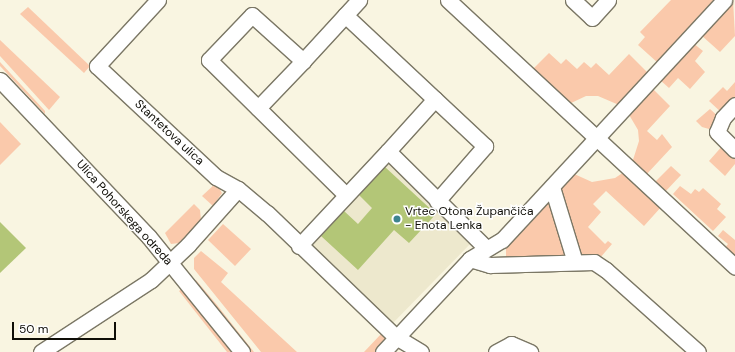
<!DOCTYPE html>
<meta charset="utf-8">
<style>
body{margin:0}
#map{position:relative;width:735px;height:352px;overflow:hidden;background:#f9f5e1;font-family:"DM Sans",sans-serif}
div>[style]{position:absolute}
.built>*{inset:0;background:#ede8cd}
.green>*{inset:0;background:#fac9ab}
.building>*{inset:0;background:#b3c677}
.roads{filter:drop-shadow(1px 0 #7b7765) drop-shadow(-1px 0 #7b7765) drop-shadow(0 1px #7b7765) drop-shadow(0 -1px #7b7765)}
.minor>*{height:15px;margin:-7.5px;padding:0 7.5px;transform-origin:7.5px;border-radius:7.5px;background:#fff}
.dots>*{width:11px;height:11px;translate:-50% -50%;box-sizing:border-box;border:2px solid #fff;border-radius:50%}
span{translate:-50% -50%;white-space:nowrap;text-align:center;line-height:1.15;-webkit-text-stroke:3px #fff;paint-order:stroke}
.street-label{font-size:12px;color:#0f0e07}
.poi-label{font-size:12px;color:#0f0e07}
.left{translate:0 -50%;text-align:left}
.scale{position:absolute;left:12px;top:322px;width:104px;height:18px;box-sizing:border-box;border:2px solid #0f0e07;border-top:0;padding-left:5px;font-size:12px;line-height:14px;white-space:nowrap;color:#0f0e07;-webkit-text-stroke:3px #fff;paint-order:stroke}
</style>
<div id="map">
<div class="built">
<div style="clip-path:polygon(382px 154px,473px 241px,392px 324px,303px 240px)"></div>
</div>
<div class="green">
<div style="clip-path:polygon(671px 0,717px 0,658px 63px,638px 45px,645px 37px,640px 32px)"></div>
<div style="clip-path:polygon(733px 0,735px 36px,720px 52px,701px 35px)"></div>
<div style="clip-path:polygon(28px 7px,90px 66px,84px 73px,20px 14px)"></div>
<div style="clip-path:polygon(0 40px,60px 97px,49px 110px,0 56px)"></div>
<div style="clip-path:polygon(693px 43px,703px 51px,695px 61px,705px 72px,690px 89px,678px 78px,669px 88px,660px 80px)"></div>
<div style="clip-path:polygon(549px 53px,561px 64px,566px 59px,577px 69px,584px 62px,591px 68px,596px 63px,609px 75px,629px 54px,649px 74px,619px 105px,598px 96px,586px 96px,569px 104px,532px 70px)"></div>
<div style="clip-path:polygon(0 62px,45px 111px,45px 114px,0 66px)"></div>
<div style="clip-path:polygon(735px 82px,735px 101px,723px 114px,709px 101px,723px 87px,727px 91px)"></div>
<div style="clip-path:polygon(652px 88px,670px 106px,647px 131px,657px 140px,662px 134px,672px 147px,645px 176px,632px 163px,639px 141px,638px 130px,628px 113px)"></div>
<div style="clip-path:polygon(710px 109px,720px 118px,709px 129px,702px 127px,696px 121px)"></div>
<div style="clip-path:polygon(0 122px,21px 144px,0 165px)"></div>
<div style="clip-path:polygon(724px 144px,735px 154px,735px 164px,725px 176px,709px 161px)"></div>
<div style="clip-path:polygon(671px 166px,681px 175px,664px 193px,654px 183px)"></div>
<div style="clip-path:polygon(624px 172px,662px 206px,644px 226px,606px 191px,593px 204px,601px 212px,588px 227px,605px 244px,608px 241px,612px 244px,600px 258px,580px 259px,557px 190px,572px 173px,592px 182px,615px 178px)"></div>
<div style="clip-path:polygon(216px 183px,222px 193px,213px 206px,202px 196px)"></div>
<div style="clip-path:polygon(680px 186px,691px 194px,695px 189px,699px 192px,703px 188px,721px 204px,717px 209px,726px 217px,713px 231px,673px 194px)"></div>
<div style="clip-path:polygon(553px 198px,569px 255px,506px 260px,506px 246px)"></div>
<div style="clip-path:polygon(194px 204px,200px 210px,201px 220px,179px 243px,171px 244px,165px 233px)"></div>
<div style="clip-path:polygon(223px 224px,251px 249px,235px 266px,208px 240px)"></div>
<div style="clip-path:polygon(723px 230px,735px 240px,735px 259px,724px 249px,728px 244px,718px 236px)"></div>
<div style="clip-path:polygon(201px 251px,228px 273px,221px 282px,297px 352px,261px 352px,194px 269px,194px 258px)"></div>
<div style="clip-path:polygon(196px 280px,217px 305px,254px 352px,251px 352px,194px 282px)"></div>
<div style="clip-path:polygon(182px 289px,232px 352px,227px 352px,179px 291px)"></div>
<div style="clip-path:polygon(382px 333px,388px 340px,377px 352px,364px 352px)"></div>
</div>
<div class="building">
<div style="clip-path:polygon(385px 167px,436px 214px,409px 243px,394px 230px,358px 270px,321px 236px,344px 211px,358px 224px,372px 208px,359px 195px)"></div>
<div style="clip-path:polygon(0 222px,26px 248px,0 273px)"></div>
</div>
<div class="roads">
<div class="minor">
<div style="left:158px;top:0;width:90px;rotate:132.7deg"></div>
<div style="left:97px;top:66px;width:163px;rotate:43deg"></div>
<div style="left:216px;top:177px;width:25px;rotate:29deg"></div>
<div style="left:238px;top:189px;width:38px;rotate:40deg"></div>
<div style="left:267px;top:213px;width:179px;rotate:43.9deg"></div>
<div style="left:396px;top:337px;width:29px;rotate:31deg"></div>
<div style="left:448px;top:0;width:392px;rotate:42.9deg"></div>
<div style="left:573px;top:0;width:26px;rotate:43deg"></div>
<div style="left:592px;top:18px;width:24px;rotate:-48deg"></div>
<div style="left:345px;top:15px;width:192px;rotate:43.1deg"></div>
<div style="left:485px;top:146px;width:73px;rotate:131.1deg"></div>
<div style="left:0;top:80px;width:216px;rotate:46.5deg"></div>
<div style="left:149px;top:237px;width:148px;rotate:51deg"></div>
<div style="left:735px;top:105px;width:18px;rotate:133deg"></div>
<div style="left:723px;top:118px;width:15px;rotate:113deg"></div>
<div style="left:717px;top:132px;width:25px;rotate:45deg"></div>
<div style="left:258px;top:108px;width:65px;rotate:-46.2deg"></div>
<div style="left:388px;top:151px;width:70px;rotate:-47.9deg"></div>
<div style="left:552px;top:187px;width:78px;rotate:73deg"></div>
<div style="left:345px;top:194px;width:191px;rotate:-135.4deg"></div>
<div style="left:209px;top:60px;width:62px;rotate:-46.3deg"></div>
<div style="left:252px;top:15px;width:69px;rotate:42deg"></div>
<div style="left:303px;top:61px;width:83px;rotate:-47.4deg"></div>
<div style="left:299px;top:246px;width:130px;rotate:-46.9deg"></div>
<div style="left:388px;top:151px;width:138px;rotate:44.7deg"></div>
<div style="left:470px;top:259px;width:21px;rotate:17deg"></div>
<div style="left:490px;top:265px;width:104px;rotate:-1.7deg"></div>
<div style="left:594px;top:262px;width:14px;rotate:34deg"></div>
<div style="left:606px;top:270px;width:123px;rotate:41.7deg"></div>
<div style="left:41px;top:352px;width:131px;rotate:-33.2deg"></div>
<div style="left:151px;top:280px;width:51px;rotate:-43.4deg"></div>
<div style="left:188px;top:245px;width:75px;rotate:-48.2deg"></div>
<div style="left:383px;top:352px;width:127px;rotate:-46.9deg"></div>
<div style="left:470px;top:259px;width:37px;rotate:-31deg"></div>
<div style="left:502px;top:240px;width:327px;rotate:-47.2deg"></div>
<div style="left:496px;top:352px;width:17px;rotate:-28deg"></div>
<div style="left:511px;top:344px;width:21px;rotate:23deg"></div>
</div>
</div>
<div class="dots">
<div style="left:397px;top:219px;background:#3e848f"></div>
</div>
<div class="street-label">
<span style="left:169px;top:133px;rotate:43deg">Stantetova ulica</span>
<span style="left:124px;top:213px;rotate:48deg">Ulica Pohorskega odreda</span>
</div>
<div class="poi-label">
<span class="left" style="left:405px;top:219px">Vrtec Otona Župančiča<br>- Enota Lenka</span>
</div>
<div class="scale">50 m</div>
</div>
